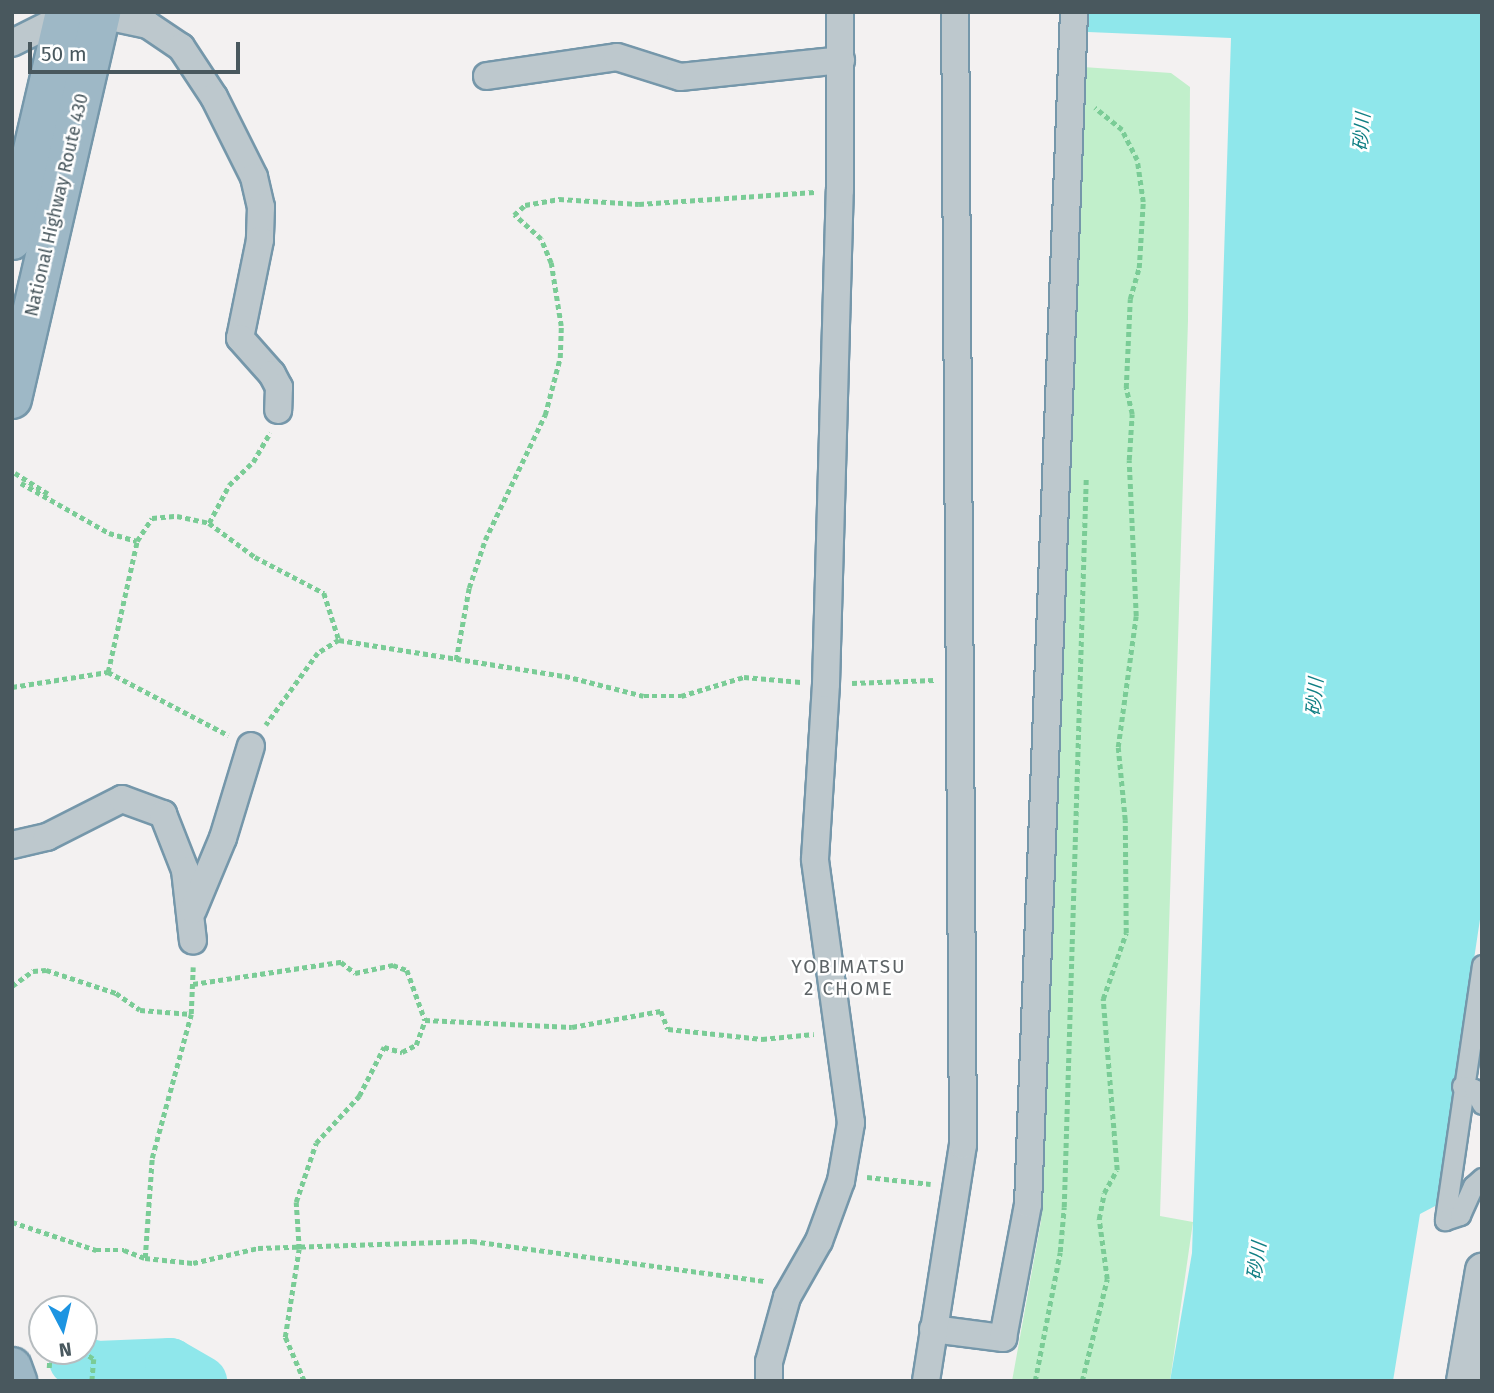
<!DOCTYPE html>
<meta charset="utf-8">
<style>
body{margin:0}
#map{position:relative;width:1494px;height:1393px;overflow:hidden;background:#f3f1f1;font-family:"Fira Sans","Noto Sans JP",sans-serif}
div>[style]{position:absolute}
.green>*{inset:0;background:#c1efcb}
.water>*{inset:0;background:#8fe7eb}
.river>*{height:51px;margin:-25.5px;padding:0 25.5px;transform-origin:25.5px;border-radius:25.5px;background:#8fe7eb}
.path>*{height:4.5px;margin-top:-2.25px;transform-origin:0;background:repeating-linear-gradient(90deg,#7acc96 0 5px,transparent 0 8.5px)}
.roads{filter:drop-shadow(2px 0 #7597aa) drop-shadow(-2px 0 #7597aa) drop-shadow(0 2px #7597aa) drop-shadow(0 -2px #7597aa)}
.pedestrian>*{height:19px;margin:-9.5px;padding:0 9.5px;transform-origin:9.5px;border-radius:9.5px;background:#bdc8cd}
.minor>*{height:26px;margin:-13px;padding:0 13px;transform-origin:13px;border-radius:13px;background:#bdc8cd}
.tertiary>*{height:33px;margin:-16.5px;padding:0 16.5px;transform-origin:16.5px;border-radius:16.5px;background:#bdc8cd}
.trunk>*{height:38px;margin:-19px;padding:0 19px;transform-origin:19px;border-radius:19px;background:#9eb8c6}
span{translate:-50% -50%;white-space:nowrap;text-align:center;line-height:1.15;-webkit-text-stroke:5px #fff;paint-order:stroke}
.street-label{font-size:18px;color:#49585e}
.water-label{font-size:19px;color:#107f84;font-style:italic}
.neighbourhood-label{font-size:19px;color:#5d6366;letter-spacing:2px}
.frame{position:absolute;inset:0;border:14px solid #49585e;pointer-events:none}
.north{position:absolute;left:28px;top:1295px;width:70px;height:70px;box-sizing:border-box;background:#fff;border:2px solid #b6bcbf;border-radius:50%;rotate:173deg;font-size:19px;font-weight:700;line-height:28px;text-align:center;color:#49585e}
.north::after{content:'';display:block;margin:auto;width:24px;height:32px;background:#1d94e1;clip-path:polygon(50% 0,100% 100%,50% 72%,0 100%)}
.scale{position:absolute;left:28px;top:42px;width:212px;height:32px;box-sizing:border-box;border:4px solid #49585e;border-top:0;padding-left:9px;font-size:21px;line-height:24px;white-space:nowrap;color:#49585e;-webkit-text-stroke:5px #fff;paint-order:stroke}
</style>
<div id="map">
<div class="green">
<div style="clip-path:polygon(1083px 67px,1171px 73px,1190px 87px,1188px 321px,1160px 1216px,1193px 1222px,1170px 1381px,1012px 1381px,1041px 1221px,1053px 751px,1062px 539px,1068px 536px,1077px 70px)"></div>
</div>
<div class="water">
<div style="clip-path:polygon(1088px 12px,1482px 12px,1482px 906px,1437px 1205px,1420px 1214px,1393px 1381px,1170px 1381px,1192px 1253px,1231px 38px,1088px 32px)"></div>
</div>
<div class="river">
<div style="left:74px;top:1360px;width:24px;rotate:15deg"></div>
<div style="left:97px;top:1366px;width:73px;rotate:-2.4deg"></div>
<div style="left:170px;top:1363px;width:36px;rotate:30deg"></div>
</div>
<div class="path">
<div style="left:15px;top:473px;width:39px;rotate:32deg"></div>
<div style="left:21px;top:483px;width:101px;rotate:29.6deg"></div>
<div style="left:109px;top:533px;width:29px;rotate:16deg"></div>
<div style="left:209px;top:523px;width:43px;rotate:-62.2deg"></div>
<div style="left:229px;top:485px;width:33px;rotate:-44deg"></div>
<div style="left:253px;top:462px;width:34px;rotate:-60deg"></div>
<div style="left:339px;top:640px;width:229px;rotate:9.1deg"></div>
<div style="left:565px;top:676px;width:81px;rotate:14.2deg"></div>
<div style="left:644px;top:696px;width:37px"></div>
<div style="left:681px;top:696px;width:66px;rotate:-16.8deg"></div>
<div style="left:744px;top:677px;width:57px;rotate:5deg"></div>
<div style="left:456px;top:660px;width:73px;rotate:-79.8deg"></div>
<div style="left:469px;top:588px;width:51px;rotate:-71.6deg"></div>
<div style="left:485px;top:540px;width:139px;rotate:-64.4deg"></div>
<div style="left:545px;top:415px;width:59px;rotate:-75.3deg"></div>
<div style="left:560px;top:358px;width:32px;rotate:-88deg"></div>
<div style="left:561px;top:326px;width:64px;rotate:-99deg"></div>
<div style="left:551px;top:263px;width:26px;rotate:-113deg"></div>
<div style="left:541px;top:239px;width:36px;rotate:-138deg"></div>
<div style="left:514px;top:215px;width:15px;rotate:-42deg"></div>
<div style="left:525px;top:205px;width:35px;rotate:-10deg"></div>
<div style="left:559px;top:199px;width:80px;rotate:3.6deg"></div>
<div style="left:639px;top:204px;width:176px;rotate:-3.9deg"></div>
<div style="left:108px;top:672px;width:136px;rotate:27.7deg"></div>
<div style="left:852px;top:683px;width:82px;rotate:-2.1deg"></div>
<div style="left:12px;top:687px;width:97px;rotate:-8.9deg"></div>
<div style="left:108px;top:672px;width:134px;rotate:-77.5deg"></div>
<div style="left:137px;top:541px;width:27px;rotate:-57deg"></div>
<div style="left:152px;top:518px;width:25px;rotate:-5deg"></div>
<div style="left:177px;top:516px;width:33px;rotate:12deg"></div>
<div style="left:209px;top:523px;width:57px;rotate:36.5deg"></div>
<div style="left:255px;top:557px;width:78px;rotate:27.6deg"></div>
<div style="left:324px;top:593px;width:49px;rotate:72.3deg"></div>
<div style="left:339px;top:640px;width:25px;rotate:148deg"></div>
<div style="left:318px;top:653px;width:89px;rotate:125.8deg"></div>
<div style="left:193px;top:984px;width:150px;rotate:-8.5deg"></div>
<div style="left:341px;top:962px;width:18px;rotate:38deg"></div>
<div style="left:355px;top:973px;width:39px;rotate:-12deg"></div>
<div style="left:393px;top:965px;width:15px;rotate:20deg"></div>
<div style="left:407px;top:970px;width:53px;rotate:70.2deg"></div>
<div style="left:12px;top:986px;width:26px;rotate:-36deg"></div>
<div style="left:33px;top:971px;width:13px;rotate:-4deg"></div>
<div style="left:46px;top:970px;width:74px;rotate:18.2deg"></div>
<div style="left:116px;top:993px;width:29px;rotate:35deg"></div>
<div style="left:140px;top:1010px;width:51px;rotate:4.5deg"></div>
<div style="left:867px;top:1177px;width:64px;rotate:6.2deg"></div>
<div style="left:12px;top:1222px;width:89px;rotate:18.4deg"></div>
<div style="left:96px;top:1250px;width:28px"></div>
<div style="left:124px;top:1250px;width:22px;rotate:21deg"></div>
<div style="left:145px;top:1258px;width:48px;rotate:5.9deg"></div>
<div style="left:193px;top:1263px;width:67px;rotate:-13deg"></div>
<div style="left:258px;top:1248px;width:214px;rotate:-1.9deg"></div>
<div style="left:472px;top:1241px;width:296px;rotate:7.8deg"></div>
<div style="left:145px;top:1258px;width:100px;rotate:-86deg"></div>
<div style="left:152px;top:1158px;width:149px;rotate:-74.8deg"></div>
<div style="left:191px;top:1014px;width:47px;rotate:-87.6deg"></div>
<div style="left:53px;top:1309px;width:4px;rotate:-90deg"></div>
<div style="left:53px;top:1305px;width:4px;rotate:63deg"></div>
<div style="left:82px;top:1351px;width:14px;rotate:34deg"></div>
<div style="left:94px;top:1359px;width:22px;rotate:95deg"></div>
<div style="left:49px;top:1368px;width:17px;rotate:-87deg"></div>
<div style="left:304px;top:1381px;width:48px;rotate:-113.4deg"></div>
<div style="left:285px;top:1337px;width:89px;rotate:-81deg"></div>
<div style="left:299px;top:1249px;width:47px;rotate:-93.7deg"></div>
<div style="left:296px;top:1202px;width:62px;rotate:-71.3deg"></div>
<div style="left:316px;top:1143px;width:64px;rotate:-47.5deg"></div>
<div style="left:359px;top:1096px;width:55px;rotate:-63deg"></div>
<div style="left:384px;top:1047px;width:19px;rotate:16deg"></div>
<div style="left:402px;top:1052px;width:16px;rotate:-27deg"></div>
<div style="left:416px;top:1045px;width:27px;rotate:-70deg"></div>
<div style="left:425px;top:1020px;width:147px;rotate:2.7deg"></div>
<div style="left:572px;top:1027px;width:90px;rotate:-10.2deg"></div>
<div style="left:661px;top:1011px;width:19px;rotate:69deg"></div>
<div style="left:668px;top:1029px;width:95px;rotate:6.1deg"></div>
<div style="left:762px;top:1039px;width:52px;rotate:-5.5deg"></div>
<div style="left:1035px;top:1381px;width:131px;rotate:-79deg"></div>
<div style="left:1060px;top:1252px;width:45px;rotate:-84.9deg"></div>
<div style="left:1064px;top:1207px;width:730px;rotate:-88.27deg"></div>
<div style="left:1082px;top:1381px;width:105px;rotate:-76.2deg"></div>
<div style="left:1107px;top:1279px;width:61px;rotate:-97.6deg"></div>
<div style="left:1099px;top:1219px;width:26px;rotate:-79deg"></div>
<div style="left:1104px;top:1193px;width:26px;rotate:-61deg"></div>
<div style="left:1117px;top:1170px;width:172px;rotate:-94.7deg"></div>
<div style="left:1103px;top:999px;width:70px;rotate:-70.8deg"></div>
<div style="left:1126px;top:933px;width:113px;rotate:-90.5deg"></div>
<div style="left:1125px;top:820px;width:73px;rotate:-95.5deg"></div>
<div style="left:1118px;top:747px;width:132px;rotate:-82.2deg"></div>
<div style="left:1136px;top:616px;width:156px;rotate:-92.6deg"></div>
<div style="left:1129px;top:460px;width:46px;rotate:-86.3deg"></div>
<div style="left:1132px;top:414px;width:27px;rotate:-103deg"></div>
<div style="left:1126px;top:388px;width:89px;rotate:-87.4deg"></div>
<div style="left:1130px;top:299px;width:32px;rotate:-74deg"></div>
<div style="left:1139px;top:268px;width:66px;rotate:-86.5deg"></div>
<div style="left:1143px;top:202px;width:42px;rotate:-98.1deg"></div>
<div style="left:1137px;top:160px;width:34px;rotate:-117deg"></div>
<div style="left:1122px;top:130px;width:35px;rotate:-141deg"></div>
</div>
<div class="roads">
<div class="pedestrian">
<div style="left:1482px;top:965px;width:258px;rotate:98.3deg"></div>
<div style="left:1445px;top:1220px;width:16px;rotate:-18deg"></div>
<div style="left:1460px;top:1215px;width:32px;rotate:-66deg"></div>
<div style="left:1473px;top:1186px;width:12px;rotate:-42deg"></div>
<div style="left:1462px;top:1086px;width:12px;rotate:14deg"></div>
<div style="left:1474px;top:1089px;width:17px;rotate:62deg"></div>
</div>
<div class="minor">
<div style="left:12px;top:43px;width:58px;rotate:-26.6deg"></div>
<div style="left:64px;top:17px;width:37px;rotate:-3deg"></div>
<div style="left:101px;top:15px;width:48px;rotate:12deg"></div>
<div style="left:148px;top:25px;width:40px;rotate:34deg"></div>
<div style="left:181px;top:47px;width:60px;rotate:56.6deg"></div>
<div style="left:214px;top:97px;width:89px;rotate:63.4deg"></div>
<div style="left:254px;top:177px;width:31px;rotate:77deg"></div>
<div style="left:261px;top:207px;width:33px;rotate:92deg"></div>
<div style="left:260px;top:240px;width:100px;rotate:101.5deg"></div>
<div style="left:240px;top:338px;width:48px;rotate:48.4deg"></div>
<div style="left:272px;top:374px;width:15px;rotate:62deg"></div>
<div style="left:279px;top:387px;width:23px;rotate:92deg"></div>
<div style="left:487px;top:76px;width:131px;rotate:-8.3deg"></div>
<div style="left:617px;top:57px;width:66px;rotate:17.6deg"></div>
<div style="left:680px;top:77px;width:162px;rotate:-6deg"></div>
<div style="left:12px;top:845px;width:36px;rotate:-13deg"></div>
<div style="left:47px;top:837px;width:84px;rotate:-26.9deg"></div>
<div style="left:122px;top:799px;width:44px;rotate:20.1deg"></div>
<div style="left:163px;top:814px;width:60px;rotate:68.6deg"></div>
<div style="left:185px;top:870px;width:71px;rotate:83.6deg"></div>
<div style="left:193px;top:910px;width:78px;rotate:-67.4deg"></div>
<div style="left:223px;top:838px;width:96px;rotate:-73.1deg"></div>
<div style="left:933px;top:1329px;width:71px;rotate:7.3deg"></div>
<div style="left:1003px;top:1338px;width:136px;rotate:-79.4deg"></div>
<div style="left:1028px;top:1204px;width:1193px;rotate:-87.79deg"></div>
<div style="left:769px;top:1381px;width:19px;rotate:-90deg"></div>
<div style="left:769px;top:1362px;width:67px;rotate:-74.5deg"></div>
<div style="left:787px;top:1297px;width:64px;rotate:-60.3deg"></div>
<div style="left:819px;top:1241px;width:64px;rotate:-69.9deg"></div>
<div style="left:841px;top:1181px;width:59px;rotate:-80.2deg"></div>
<div style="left:851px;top:1123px;width:266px;rotate:-97.8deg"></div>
<div style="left:815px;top:859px;width:175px;rotate:-86.4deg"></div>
<div style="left:826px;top:684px;width:494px;rotate:-88.4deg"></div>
<div style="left:840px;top:190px;width:178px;rotate:-90deg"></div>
<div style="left:926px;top:1381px;width:239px;rotate:-81.1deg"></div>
<div style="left:963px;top:1145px;width:1133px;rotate:-90.4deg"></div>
</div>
<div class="tertiary">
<div style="left:1463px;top:1381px;width:113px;rotate:-80.3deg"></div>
</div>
<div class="trunk">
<div style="left:12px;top:240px;width:234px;rotate:-76.9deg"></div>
<div style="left:12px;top:399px;width:397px;rotate:-77deg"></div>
<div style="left:12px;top:1367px;width:15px;rotate:70deg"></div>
</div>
</div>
<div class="street-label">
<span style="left:57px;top:205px;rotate:-77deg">National Highway Route 430</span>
</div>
<div class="water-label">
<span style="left:1362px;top:132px;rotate:-85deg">砂川</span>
<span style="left:1315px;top:697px;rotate:-85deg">砂川</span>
<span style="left:1257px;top:1261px;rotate:-82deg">砂川</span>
</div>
<div class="neighbourhood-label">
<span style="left:849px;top:978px">YOBIMATSU<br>2 CHOME</span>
</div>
<div class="frame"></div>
<div class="north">N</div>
<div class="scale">50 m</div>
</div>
